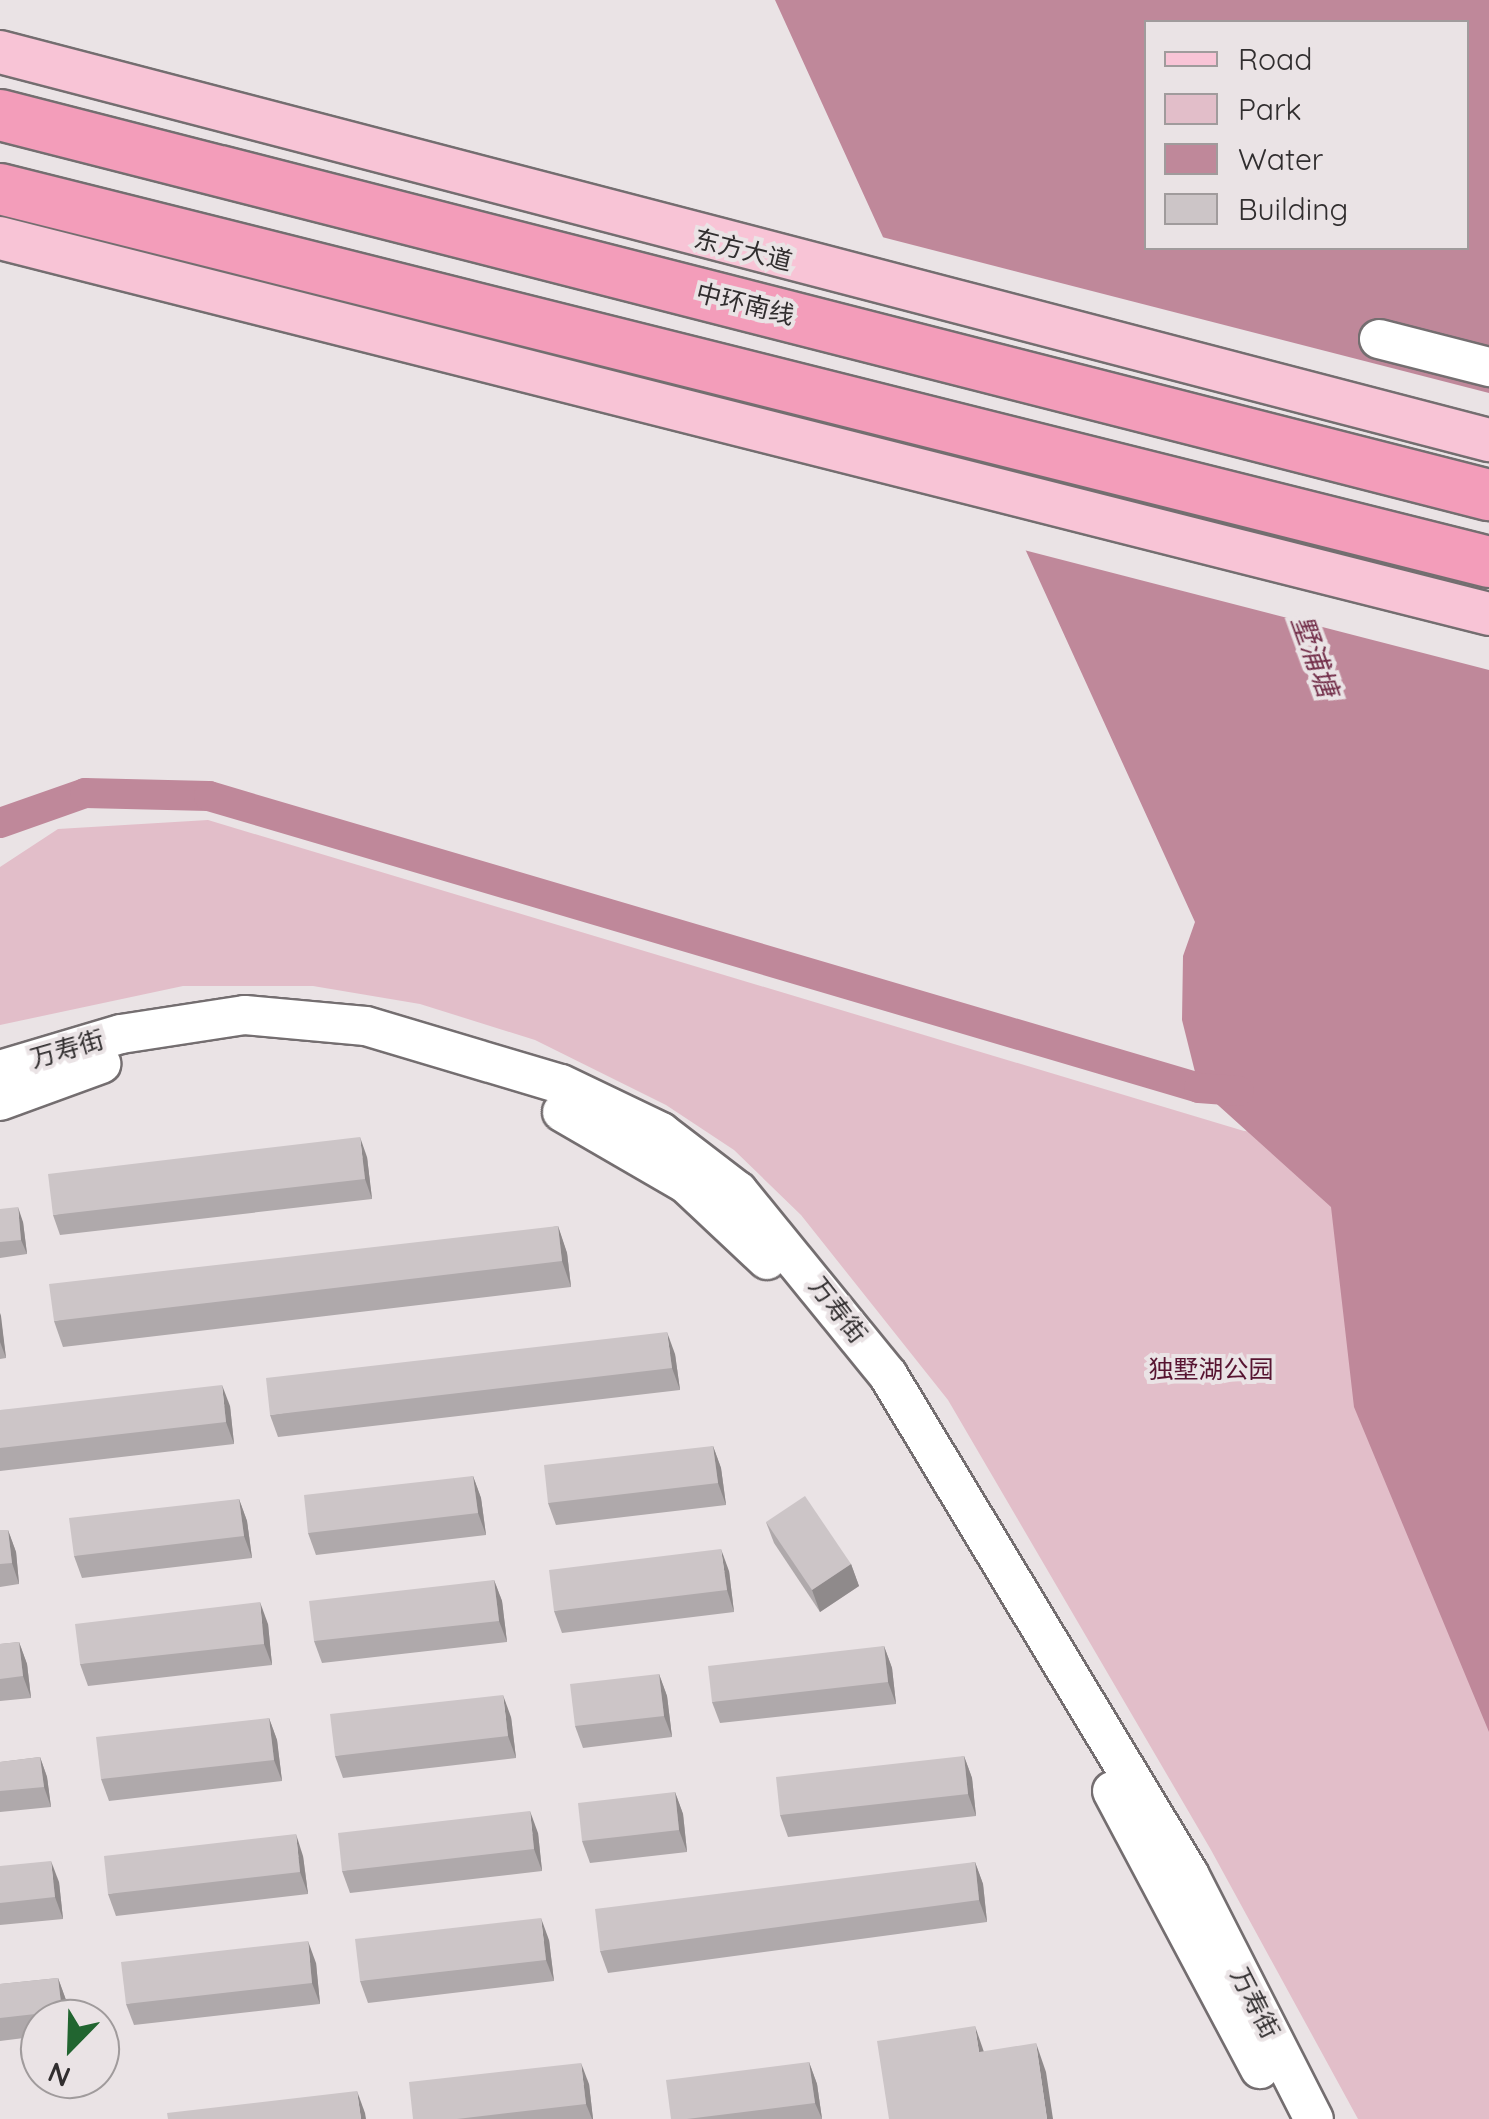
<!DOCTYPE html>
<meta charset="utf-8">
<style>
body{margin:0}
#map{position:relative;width:1489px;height:2119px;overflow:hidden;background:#eae3e5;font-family:Quicksand,"Noto Sans SC",sans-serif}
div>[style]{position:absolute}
.green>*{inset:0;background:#e2bec9}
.water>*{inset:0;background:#bf889a}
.pier>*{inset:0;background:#eae3e5}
.canal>*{height:30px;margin:-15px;padding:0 15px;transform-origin:15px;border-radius:15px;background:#bf889a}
.roads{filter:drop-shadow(2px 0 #746e70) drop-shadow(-2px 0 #746e70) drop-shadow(0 2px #746e70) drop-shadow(0 -2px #746e70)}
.secondary>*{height:38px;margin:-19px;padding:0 19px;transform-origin:19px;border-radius:19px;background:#fff}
.primary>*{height:42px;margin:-21px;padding:0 21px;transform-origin:21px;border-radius:21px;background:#f8c4d6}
.highway>*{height:50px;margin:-25px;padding:0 25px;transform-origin:25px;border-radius:25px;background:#f39dba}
.wall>*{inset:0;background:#afa9ab}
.shaded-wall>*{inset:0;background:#8f8a8b}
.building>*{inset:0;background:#ccc5c7}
span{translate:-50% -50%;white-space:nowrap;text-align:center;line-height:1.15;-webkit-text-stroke:8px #eae3e5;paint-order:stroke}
.street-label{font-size:25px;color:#312e2f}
.park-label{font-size:25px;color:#571431}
.water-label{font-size:28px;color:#722e49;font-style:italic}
.legend{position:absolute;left:1144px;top:20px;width:325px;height:230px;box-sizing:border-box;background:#eae3e5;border:2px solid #a09b9c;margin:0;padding:12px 18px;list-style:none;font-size:30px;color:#312e2f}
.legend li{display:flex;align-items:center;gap:20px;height:50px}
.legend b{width:50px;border:2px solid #a09b9c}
.north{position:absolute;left:20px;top:1999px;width:100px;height:100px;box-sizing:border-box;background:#eae3e5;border:2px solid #a09b9c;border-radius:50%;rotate:203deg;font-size:28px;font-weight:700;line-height:40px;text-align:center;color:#312e2f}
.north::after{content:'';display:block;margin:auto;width:35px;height:45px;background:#216530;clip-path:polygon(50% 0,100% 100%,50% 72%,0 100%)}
</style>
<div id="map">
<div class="green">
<div style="clip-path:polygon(208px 820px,1244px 1131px,1332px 1136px,1489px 1441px,1489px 2119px,1358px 2119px,1211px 1850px,948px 1400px,801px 1215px,734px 1150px,666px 1105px,535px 1040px,420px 1004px,313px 986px,183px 986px,0 1025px,0 867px,58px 829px)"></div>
</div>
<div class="water">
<div style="clip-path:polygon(evenodd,775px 0,1489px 0,1489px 1732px,1354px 1407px,1331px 1207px,1199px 1088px,1182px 1020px,1183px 956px,1195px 922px,775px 0,1146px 22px,1466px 22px,1466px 248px,1146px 248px,1146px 22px)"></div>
</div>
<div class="pier">
<div style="clip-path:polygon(878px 236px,1489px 393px,1489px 670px,1020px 549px)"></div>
</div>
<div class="canal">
<div style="left:0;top:823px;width:90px;rotate:-19.4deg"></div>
<div style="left:85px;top:793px;width:124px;rotate:1.4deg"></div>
<div style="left:209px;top:796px;width:1032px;rotate:16.43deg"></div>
<div style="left:1199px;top:1088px;width:40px;rotate:4.3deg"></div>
</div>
<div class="roads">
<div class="secondary">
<div style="left:1379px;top:339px;width:114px;rotate:14.3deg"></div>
<div style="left:0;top:1070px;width:126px;rotate:-16.6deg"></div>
<div style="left:121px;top:1034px;width:125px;rotate:-8.7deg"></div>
<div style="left:245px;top:1015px;width:121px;rotate:5.2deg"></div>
<div style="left:366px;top:1026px;width:203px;rotate:16.6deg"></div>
<div style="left:561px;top:1084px;width:111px;rotate:25.6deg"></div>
<div style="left:661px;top:1132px;width:97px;rotate:37.5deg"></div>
<div style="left:738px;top:1191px;width:237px;rotate:50.8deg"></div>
<div style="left:888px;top:1375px;width:583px;rotate:58.9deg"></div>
<div style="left:1189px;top:1874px;width:275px;rotate:63deg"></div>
<div style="left:0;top:1101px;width:108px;rotate:-20.1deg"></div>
<div style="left:562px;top:1112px;width:143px;rotate:30.1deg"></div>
<div style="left:686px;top:1184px;width:111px;rotate:43.2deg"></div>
<div style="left:1112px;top:1791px;width:315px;rotate:62deg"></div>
</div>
<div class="primary">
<div style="left:0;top:52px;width:1539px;rotate:14.61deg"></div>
<div style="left:0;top:238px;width:1536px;rotate:14.17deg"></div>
</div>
<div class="highway">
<div style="left:0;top:115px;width:1537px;rotate:14.32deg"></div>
<div style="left:0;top:189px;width:1535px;rotate:14.06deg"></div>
</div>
</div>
<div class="wall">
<div style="clip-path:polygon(367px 1157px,372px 1199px,60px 1235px,53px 1215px)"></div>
<div style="clip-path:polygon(0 1209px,23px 1222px,27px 1254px,0 1258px)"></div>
<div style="clip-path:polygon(558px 1226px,567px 1253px,571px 1287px,63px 1347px,54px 1321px)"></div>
<div style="clip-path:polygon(0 1313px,6px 1358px,0 1359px)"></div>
<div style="clip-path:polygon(675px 1354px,680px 1390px,278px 1437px,270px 1415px)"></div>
<div style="clip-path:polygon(230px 1406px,234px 1444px,0 1471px,0 1410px)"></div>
<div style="clip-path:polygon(713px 1446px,721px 1468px,726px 1505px,556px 1525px,548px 1503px)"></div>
<div style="clip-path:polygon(473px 1476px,481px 1498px,486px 1535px,316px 1555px,308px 1533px)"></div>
<div style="clip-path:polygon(239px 1499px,247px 1521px,252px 1558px,82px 1578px,74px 1556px)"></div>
<div style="clip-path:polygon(766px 1522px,851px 1564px,859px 1586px,820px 1612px,774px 1543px)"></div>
<div style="clip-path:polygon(0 1530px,8px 1530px,16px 1552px,19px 1584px,0 1587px)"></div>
<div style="clip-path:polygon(729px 1571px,734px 1612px,562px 1633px,554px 1611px)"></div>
<div style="clip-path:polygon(494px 1580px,502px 1601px,507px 1642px,322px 1663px,314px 1641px)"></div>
<div style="clip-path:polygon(268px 1624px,272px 1665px,88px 1686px,80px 1664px)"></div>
<div style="clip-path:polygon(19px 1642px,27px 1664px,31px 1698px,0 1701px,0 1644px)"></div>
<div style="clip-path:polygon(884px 1646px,892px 1668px,896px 1704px,720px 1723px,712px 1702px)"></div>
<div style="clip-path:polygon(659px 1674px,667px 1696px,672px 1737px,583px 1748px,575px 1726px)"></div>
<div style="clip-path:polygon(511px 1717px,516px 1758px,343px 1778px,335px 1756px)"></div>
<div style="clip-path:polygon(269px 1718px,277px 1740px,282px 1781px,109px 1801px,101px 1779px)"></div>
<div style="clip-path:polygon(964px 1756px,972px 1778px,976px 1816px,788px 1837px,780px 1815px)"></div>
<div style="clip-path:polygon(40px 1757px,47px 1777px,51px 1807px,0 1812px,0 1762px)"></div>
<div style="clip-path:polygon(675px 1792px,683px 1814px,687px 1852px,590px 1863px,582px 1841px)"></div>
<div style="clip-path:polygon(538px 1833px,542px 1871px,350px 1893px,342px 1871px)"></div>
<div style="clip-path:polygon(303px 1856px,308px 1894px,116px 1916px,108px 1894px)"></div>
<div style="clip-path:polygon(975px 1862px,983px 1884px,987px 1922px,608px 1973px,600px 1951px)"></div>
<div style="clip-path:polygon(0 1866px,59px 1882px,63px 1919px,0 1925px)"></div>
<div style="clip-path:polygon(549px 1940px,554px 1981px,368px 2003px,360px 1981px)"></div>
<div style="clip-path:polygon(316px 1963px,320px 2004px,134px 2025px,126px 2004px)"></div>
<div style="clip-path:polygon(58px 1978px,66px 2000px,68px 2019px,40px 2019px,40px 2036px,0 2041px,0 1984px)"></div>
<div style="clip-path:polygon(809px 2062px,817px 2084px,822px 2119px,671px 2119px)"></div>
<div style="clip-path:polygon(589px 2084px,593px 2119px,413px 2119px)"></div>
</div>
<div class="shaded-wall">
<div style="clip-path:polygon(360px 1137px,367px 1157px,372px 1199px,365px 1179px)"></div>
<div style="clip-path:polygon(18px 1207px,23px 1222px,27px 1254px,21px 1240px)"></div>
<div style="clip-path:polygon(558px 1226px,567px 1253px,571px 1287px,562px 1261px)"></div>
<div style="clip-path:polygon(0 1313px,1px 1316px,6px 1358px,0 1342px)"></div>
<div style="clip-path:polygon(667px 1332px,675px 1354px,680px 1390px,672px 1368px)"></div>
<div style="clip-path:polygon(222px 1385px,230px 1406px,234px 1444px,226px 1422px)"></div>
<div style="clip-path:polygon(713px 1446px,721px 1468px,726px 1505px,718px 1483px)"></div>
<div style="clip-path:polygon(473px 1476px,481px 1498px,486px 1535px,478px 1513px)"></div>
<div style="clip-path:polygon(239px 1499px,247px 1521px,252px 1558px,244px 1536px)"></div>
<div style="clip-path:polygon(8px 1530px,16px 1552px,19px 1584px,12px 1563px)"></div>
<div style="clip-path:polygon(721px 1549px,729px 1571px,734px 1612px,727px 1590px)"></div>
<div style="clip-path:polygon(851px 1564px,859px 1586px,820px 1612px,812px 1590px)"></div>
<div style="clip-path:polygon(494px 1580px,502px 1601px,507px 1642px,499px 1621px)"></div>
<div style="clip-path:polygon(260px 1602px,268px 1624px,272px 1665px,264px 1644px)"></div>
<div style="clip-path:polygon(19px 1642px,27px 1664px,31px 1698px,23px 1676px)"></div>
<div style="clip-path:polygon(884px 1646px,892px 1668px,896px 1704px,888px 1682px)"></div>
<div style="clip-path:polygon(659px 1674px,667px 1696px,672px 1737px,664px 1716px)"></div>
<div style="clip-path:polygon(503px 1695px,511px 1717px,516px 1758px,508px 1736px)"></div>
<div style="clip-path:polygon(269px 1718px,277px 1740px,282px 1781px,274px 1760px)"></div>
<div style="clip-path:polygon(964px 1756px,972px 1778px,976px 1816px,968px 1794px)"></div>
<div style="clip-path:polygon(40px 1757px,47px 1777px,51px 1807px,44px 1787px)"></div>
<div style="clip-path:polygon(675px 1792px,683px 1814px,687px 1852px,679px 1830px)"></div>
<div style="clip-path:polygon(530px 1811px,538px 1833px,542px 1871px,534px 1849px)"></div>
<div style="clip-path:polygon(296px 1834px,303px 1856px,308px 1894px,300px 1872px)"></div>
<div style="clip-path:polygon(51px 1861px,59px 1882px,63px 1919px,55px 1897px)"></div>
<div style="clip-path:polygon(975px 1862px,983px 1884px,987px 1922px,979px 1900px)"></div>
<div style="clip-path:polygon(541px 1918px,549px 1940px,554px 1981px,546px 1960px)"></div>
<div style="clip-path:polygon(308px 1941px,316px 1963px,320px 2004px,312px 1983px)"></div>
<div style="clip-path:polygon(58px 1978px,66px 2000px,68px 2019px,65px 2019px,62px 2011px)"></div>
<div style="clip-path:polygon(975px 2026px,985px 2055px,979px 2052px)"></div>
<div style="clip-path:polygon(1036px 2043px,1046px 2072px,1053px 2119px,1047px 2119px)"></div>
<div style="clip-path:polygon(809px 2062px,817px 2084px,822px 2119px,815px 2103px)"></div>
<div style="clip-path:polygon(581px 2063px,589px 2084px,593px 2119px,592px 2119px,586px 2104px)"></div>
<div style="clip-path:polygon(357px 2091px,365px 2113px,366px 2119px,361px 2119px)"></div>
</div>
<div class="building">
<div style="clip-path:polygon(360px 1137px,365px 1179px,53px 1215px,48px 1174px)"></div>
<div style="clip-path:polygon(18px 1207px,21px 1240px,0 1242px,0 1209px)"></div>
<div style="clip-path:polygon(558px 1226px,562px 1261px,54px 1321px,49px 1284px)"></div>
<div style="clip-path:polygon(667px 1332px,672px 1368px,270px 1415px,266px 1378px)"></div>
<div style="clip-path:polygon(222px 1385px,226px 1422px,0 1448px,0 1410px)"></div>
<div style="clip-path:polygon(713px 1446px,718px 1483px,548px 1503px,544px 1465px)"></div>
<div style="clip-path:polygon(473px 1476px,478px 1513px,308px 1533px,304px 1495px)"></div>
<div style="clip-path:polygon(805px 1496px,851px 1564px,812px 1590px,766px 1522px)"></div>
<div style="clip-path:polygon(239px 1499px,244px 1536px,74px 1556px,69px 1518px)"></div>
<div style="clip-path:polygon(0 1530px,8px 1530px,12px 1563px,0 1564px)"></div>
<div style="clip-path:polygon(721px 1549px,727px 1590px,554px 1611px,549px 1570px)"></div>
<div style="clip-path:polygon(494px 1580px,499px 1621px,314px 1641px,309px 1601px)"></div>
<div style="clip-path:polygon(260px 1602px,264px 1644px,80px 1664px,75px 1624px)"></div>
<div style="clip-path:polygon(19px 1642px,23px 1676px,0 1679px,0 1644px)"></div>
<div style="clip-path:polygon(884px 1646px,888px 1682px,712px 1702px,708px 1666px)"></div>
<div style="clip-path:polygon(659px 1674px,664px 1716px,575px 1726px,570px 1684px)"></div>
<div style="clip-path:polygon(503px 1695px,508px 1736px,335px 1756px,330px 1714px)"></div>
<div style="clip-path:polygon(269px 1718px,274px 1760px,101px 1779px,96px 1737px)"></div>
<div style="clip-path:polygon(964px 1756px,968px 1794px,780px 1815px,776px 1777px)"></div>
<div style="clip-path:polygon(40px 1757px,44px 1787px,0 1791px,0 1762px)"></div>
<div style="clip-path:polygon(675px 1792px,679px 1830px,582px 1841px,578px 1803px)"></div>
<div style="clip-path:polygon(530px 1811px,534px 1849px,342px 1871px,338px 1833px)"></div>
<div style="clip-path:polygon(296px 1834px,300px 1872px,108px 1894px,104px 1856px)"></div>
<div style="clip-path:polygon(51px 1861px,55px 1897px,0 1903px,0 1866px)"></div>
<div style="clip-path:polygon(975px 1862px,979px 1900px,600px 1951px,595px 1909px)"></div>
<div style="clip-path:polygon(541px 1918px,546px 1960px,360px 1981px,355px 1939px)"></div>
<div style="clip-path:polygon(308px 1941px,312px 1983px,126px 2004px,121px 1962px)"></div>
<div style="clip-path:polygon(58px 1978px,62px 2011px,0 2018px,0 1984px)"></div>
<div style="clip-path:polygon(975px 2026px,979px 2052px,1036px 2043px,1047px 2119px,889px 2119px,877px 2041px)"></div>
<div style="clip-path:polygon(809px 2062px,815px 2103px,687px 2119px,671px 2119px,666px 2080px)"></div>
<div style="clip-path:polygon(581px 2063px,586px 2104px,457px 2119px,413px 2119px,409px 2082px)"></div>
<div style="clip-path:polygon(357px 2091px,361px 2119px,168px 2119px,167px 2113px)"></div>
</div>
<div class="street-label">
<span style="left:743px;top:250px;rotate:14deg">东方大道</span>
<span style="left:745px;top:304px;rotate:14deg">中环南线</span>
<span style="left:67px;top:1049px;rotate:-16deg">万寿街</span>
<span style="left:838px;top:1310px;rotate:52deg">万寿街</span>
<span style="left:1255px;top:2003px;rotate:63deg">万寿街</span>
</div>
<div class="park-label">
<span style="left:1211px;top:1369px">独墅湖公园</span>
</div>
<div class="water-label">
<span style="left:1315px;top:656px;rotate:70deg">墅浦塘</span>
</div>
<ul class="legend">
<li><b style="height:12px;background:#f8c4d6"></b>Road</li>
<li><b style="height:28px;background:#e2bec9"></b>Park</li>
<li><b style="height:28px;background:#bf889a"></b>Water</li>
<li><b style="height:28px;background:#ccc5c7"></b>Building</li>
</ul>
<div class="north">N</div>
</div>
